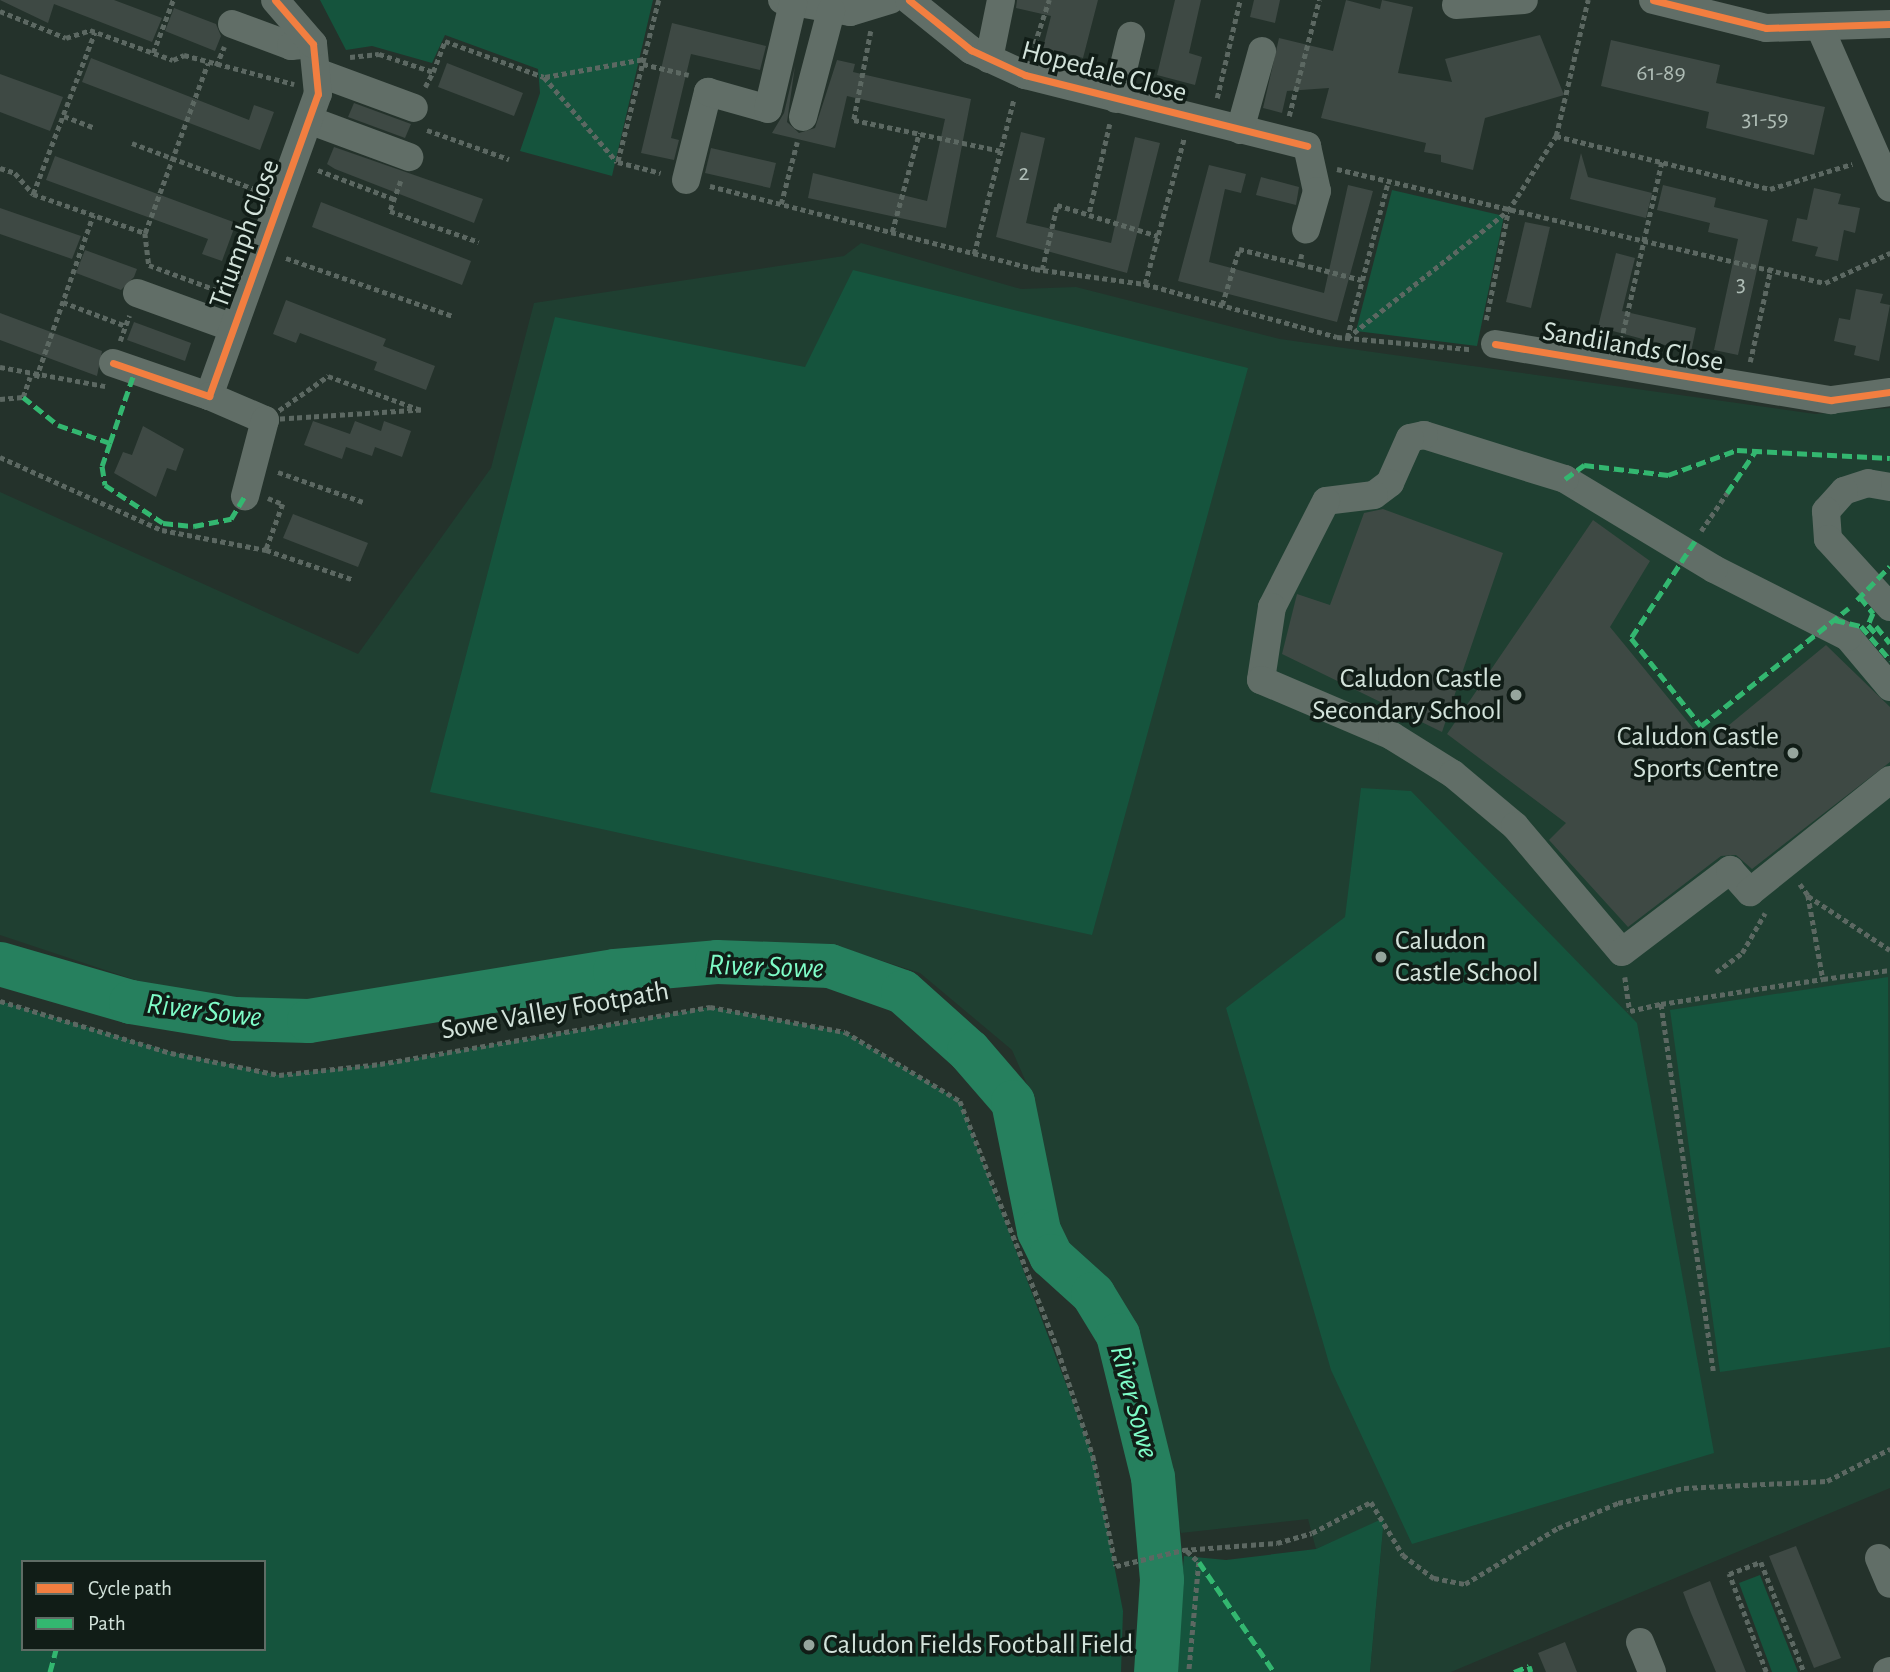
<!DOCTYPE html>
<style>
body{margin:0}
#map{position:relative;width:1890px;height:1672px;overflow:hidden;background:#24322b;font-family:"Alegreya Sans",sans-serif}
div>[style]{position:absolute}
.built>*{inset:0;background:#1f3f31}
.green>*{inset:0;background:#15543d}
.river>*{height:44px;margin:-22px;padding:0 22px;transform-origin:22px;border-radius:22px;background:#26805e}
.building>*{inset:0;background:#3e4944}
.path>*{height:4.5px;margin-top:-2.25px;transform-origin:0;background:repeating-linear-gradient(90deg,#5c6862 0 5px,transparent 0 8.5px)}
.minor>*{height:28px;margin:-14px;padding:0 14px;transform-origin:14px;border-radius:14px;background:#616e67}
.quiet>*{height:5px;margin-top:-2.5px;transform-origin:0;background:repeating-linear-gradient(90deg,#33b770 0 10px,transparent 0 15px)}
.cycleway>*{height:7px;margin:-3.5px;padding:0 3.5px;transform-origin:3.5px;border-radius:3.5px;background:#f27e40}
.dots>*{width:19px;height:19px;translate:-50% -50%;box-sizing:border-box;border:4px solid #111d17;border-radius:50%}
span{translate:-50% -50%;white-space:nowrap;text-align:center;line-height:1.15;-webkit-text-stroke:7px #111d17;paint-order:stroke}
.number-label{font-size:24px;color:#aebcb5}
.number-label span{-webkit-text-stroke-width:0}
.street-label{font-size:28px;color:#d3e3db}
.poi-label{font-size:28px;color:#d3e3db}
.right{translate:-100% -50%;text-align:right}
.left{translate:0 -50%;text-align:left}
.water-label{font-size:30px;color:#7efcc7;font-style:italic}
.legend{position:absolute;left:21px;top:1560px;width:245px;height:91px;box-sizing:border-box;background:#111d17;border:2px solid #5f6c65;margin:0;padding:9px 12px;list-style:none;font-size:21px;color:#d3e3db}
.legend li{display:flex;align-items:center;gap:14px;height:35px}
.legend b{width:35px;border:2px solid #5f6c65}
</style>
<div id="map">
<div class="built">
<div style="clip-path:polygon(861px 243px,1021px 289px,1076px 287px,1280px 339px,1815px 414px,1890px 408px,1890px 1488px,1451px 1672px,1370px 1672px,1384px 1519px,1316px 1549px,1308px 1519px,1181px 1533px,1137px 1333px,1063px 1244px,1029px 1089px,1012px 1050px,920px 973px,836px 946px,725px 941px,290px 1003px,162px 989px,0 935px,0 492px,358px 654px,491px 468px,534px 303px,844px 256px)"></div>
</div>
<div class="green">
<div style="clip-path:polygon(320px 0,653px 0,612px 176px,520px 151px,540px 93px,538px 69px,445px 35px,432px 63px,372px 46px,346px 50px)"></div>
<div style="clip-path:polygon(1392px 190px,1504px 216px,1477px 346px,1356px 331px)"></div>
<div style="clip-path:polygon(853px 270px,1248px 368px,1092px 935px,430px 792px,555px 317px,805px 367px)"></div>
<div style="clip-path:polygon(1361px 788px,1411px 791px,1637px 1023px,1714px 1453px,1412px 1544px,1331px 1370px,1226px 1008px,1345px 917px)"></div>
<div style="clip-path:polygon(1888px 977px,1890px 1347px,1720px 1372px,1670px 1010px)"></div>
<div style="clip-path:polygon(evenodd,0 1001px,171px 1052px,279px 1075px,380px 1064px,710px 1007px,845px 1032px,960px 1101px,1093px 1456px,1123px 1611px,1121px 1672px,0 1672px,0 1001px,23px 1562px,264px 1562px,264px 1649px,23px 1649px,23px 1562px)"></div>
<div style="clip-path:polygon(1384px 1518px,1370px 1672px,1173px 1672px,1184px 1556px,1226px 1560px,1316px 1549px)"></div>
<div style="clip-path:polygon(1760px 1575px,1798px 1672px,1772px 1672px,1739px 1583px)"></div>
</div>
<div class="river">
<div style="left:0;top:964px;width:136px;rotate:16.2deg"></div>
<div style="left:131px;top:1002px;width:105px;rotate:9.3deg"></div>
<div style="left:235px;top:1019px;width:74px;rotate:1.5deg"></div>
<div style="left:309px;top:1021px;width:310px;rotate:-9.3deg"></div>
<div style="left:615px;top:971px;width:102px;rotate:-5deg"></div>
<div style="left:717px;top:962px;width:113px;rotate:2deg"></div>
<div style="left:830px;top:966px;width:77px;rotate:19.6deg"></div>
<div style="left:903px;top:992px;width:89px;rotate:41.8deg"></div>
<div style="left:969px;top:1051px;width:67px;rotate:49.2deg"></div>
<div style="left:1013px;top:1102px;width:132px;rotate:78.6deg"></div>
<div style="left:1039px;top:1231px;width:28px;rotate:64deg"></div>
<div style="left:1051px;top:1256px;width:57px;rotate:42.1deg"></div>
<div style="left:1093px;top:1294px;width:48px;rotate:58.6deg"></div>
<div style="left:1118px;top:1335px;width:146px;rotate:76.2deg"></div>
<div style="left:1153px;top:1477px;width:103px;rotate:85deg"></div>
<div style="left:1162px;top:1580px;width:92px;rotate:93.7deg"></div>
</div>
<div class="building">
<div style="clip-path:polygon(0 0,114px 0,162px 18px,152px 42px,54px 4px,48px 23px)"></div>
<div style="clip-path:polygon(1017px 0,1098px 0,1083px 58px,1043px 48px,1051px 16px,1016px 8px)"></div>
<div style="clip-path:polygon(1175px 0,1201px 0,1189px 53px,1202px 57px,1195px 85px,1157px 75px)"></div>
<div style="clip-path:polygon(1254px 0,1280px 0,1275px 23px,1250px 17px)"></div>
<div style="clip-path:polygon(1346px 0,1380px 9px,1382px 0,1413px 7px,1398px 73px,1452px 82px,1445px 59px,1540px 35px,1564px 95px,1485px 118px,1473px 170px,1441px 162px,1441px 155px,1424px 152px,1426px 143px,1321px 118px,1329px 88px,1287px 91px,1282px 113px,1263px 108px,1279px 38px,1333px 51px)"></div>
<div style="clip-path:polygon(174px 8px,216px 24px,221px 36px,215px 51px,165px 31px)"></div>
<div style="clip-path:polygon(672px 23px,766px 46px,760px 70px,691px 54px,671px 138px,679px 140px,674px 160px,641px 153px)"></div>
<div style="clip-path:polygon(1611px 40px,1720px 65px,1716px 83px,1825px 107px,1814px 155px,1706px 128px,1709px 112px,1601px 86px)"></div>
<div style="clip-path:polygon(91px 58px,249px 120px,254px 105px,274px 112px,260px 150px,82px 82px)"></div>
<div style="clip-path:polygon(837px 60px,855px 64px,853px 72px,971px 99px,946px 228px,808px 198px,813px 173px,927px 201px,945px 119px,847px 96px,835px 148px,772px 133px,784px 113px,795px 66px,787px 122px,799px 133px,815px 128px)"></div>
<div style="clip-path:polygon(447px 63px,523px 93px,514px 116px,438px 87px)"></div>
<div style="clip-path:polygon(0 74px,63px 97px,50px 131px,0 112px)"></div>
<div style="clip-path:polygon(354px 103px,411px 124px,405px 138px,348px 117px)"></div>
<div style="clip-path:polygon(1021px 132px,1045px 138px,1026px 223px,1111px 243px,1135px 137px,1160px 143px,1127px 273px,996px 237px)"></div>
<div style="clip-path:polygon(334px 147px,483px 199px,474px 223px,335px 169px,327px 164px)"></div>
<div style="clip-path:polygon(711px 148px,776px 163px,770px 188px,705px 173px)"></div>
<div style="clip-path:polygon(1581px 153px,1588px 177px,1652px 193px,1646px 218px,1570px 199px)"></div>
<div style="clip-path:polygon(55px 156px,236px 223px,222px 261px,202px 254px,208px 239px,46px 180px)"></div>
<div style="clip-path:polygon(1209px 165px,1246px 174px,1241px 193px,1225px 189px,1209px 262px,1324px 293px,1348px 185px,1373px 191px,1337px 322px,1178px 281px)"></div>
<div style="clip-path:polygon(1261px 177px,1299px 187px,1296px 205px,1256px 195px)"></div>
<div style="clip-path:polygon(1663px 185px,1716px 198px,1714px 207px,1768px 220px,1738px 355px,1714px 350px,1738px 239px,1708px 232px,1710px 223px,1657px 210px)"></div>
<div style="clip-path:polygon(1814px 188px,1841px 194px,1838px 204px,1860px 208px,1855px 233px,1844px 230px,1838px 261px,1815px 256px,1818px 247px,1792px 241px,1797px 218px,1807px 220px)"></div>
<div style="clip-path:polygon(321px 202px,471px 261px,462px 285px,312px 227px)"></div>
<div style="clip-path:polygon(0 208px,81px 236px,72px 259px,0 234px)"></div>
<div style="clip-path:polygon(1525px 222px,1550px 227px,1531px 308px,1506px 302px)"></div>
<div style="clip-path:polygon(85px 250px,137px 269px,134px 277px,121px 290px,76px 273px)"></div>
<div style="clip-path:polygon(1616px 253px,1635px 258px,1622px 311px,1696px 328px,1691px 352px,1598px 327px)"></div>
<div style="clip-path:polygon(1856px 289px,1883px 294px,1880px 303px,1890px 305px,1879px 361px,1854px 355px,1856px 346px,1834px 341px,1839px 318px,1850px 320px)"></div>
<div style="clip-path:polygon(286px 300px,386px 339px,383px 346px,435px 366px,426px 390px,374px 370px,377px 362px,300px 333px,296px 343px,273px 334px)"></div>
<div style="clip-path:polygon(0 313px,102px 351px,97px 376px,0 340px)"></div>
<div style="clip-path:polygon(134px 322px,191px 343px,185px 361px,127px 340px)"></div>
<div style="clip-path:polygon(313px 421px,350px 434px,355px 421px,381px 431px,384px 421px,411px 431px,402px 457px,375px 447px,372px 456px,346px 447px,342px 459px,304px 445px)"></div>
<div style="clip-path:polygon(143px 426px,184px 449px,176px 471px,167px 468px,156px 497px,114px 473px,123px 452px,132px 455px)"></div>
<div style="clip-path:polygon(1383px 509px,1503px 553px,1442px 732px,1282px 654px,1297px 594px,1330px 605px,1364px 513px)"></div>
<div style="clip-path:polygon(293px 514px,368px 543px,358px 567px,283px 538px)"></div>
<div style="clip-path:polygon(1593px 520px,1650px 561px,1610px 627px,1706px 744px,1826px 645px,1890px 707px,1890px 762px,1752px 869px,1736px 855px,1721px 856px,1628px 927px,1549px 840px,1566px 823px,1447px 734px)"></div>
<div style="clip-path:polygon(1796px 1546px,1841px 1658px,1814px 1668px,1769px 1556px)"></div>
<div style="clip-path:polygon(1710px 1581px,1718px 1602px,1746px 1672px,1716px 1672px,1691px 1613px,1683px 1592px)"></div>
<div style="clip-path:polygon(1565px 1642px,1577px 1672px,1546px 1672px,1538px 1653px)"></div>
</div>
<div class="path">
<div style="left:659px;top:0;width:167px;rotate:104.2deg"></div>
<div style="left:618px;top:162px;width:44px;rotate:14.3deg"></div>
<div style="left:0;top:11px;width:71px;rotate:22.2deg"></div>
<div style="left:66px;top:38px;width:25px;rotate:-18deg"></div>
<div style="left:90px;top:30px;width:88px;rotate:19.9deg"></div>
<div style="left:173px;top:60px;width:12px;rotate:-24deg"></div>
<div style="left:184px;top:55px;width:114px;rotate:14.8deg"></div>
<div style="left:871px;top:31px;width:91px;rotate:100.8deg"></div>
<div style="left:854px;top:120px;width:150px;rotate:11.9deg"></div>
<div style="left:1032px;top:52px;width:55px;rotate:-71.9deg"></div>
<div style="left:153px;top:53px;width:57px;rotate:-69.3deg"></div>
<div style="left:350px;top:57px;width:29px;rotate:-6deg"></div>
<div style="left:379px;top:54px;width:57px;rotate:18.4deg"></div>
<div style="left:433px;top:72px;width:33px;rotate:-69deg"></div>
<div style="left:445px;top:41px;width:105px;rotate:20deg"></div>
<div style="left:544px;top:77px;width:112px;rotate:49.3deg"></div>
<div style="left:643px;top:64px;width:47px;rotate:13.4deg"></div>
<div style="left:216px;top:66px;width:21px;rotate:-67deg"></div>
<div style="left:545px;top:77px;width:101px;rotate:-10.3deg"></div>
<div style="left:425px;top:87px;width:17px;rotate:-62deg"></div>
<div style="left:1217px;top:98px;width:101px;rotate:-76.8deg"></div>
<div style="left:64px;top:116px;width:31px;rotate:21deg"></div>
<div style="left:1289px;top:116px;width:120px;rotate:-75.5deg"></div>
<div style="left:1110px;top:124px;width:93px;rotate:103deg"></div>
<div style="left:1089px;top:215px;width:72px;rotate:16.9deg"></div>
<div style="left:427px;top:130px;width:87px;rotate:19.5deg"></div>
<div style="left:1556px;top:136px;width:220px;rotate:13.9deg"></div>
<div style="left:1770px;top:189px;width:86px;rotate:-17deg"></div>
<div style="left:132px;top:143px;width:134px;rotate:20.6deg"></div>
<div style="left:0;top:168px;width:16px;rotate:18deg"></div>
<div style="left:15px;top:173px;width:28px;rotate:49deg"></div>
<div style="left:33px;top:194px;width:119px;rotate:19.2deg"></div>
<div style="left:145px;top:233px;width:32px;rotate:83deg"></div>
<div style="left:149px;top:265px;width:78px;rotate:20.3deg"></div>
<div style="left:1337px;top:169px;width:501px;rotate:13.15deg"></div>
<div style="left:1825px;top:283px;width:72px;rotate:-24.8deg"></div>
<div style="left:318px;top:170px;width:81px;rotate:20.9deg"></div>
<div style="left:401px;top:181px;width:32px;rotate:110deg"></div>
<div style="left:390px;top:211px;width:94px;rotate:19.2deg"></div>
<div style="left:710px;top:186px;width:335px;rotate:14.3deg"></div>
<div style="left:1035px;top:269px;width:111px;rotate:7.8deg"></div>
<div style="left:1145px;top:284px;width:199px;rotate:15.4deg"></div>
<div style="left:1337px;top:337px;width:134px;rotate:5.2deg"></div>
<div style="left:33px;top:194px;width:173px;rotate:-69.1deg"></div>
<div style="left:781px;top:204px;width:64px;rotate:-75.5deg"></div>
<div style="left:892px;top:232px;width:103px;rotate:-74.7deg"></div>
<div style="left:145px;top:233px;width:181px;rotate:-69.7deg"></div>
<div style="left:974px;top:254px;width:161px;rotate:-75.6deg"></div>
<div style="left:1302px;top:254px;width:10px;rotate:101deg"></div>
<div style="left:1300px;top:264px;width:64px;rotate:14.5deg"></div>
<div style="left:286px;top:258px;width:177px;rotate:19.2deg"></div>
<div style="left:1042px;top:270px;width:67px;rotate:-77deg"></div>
<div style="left:1057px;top:205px;width:34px;rotate:17deg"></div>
<div style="left:1145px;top:284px;width:151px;rotate:-75deg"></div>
<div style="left:63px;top:302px;width:67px;rotate:20.9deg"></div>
<div style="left:1222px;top:305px;width:59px;rotate:-73.1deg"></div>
<div style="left:1239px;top:249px;width:63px;rotate:13.8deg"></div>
<div style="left:1486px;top:320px;width:110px;rotate:-78.5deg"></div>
<div style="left:1347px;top:338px;width:205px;rotate:-38.3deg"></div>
<div style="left:1508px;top:211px;width:89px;rotate:-57.4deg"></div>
<div style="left:1556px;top:136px;width:140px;rotate:-76.8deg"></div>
<div style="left:1347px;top:338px;width:161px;rotate:-75.3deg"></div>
<div style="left:120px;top:341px;width:27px;rotate:-70deg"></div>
<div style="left:1621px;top:341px;width:186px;rotate:-77.2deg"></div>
<div style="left:1750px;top:362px;width:97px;rotate:-77.5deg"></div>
<div style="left:0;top:367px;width:107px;rotate:10.3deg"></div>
<div style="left:328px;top:376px;width:99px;rotate:20.1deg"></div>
<div style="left:421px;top:410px;width:156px;rotate:176.3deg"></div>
<div style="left:265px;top:420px;width:77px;rotate:-34.9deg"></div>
<div style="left:36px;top:378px;width:173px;rotate:-70.7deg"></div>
<div style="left:0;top:399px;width:23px;rotate:-5deg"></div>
<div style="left:23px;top:397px;width:21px;rotate:-71deg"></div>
<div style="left:0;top:457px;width:178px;rotate:24.3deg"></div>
<div style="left:162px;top:530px;width:106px;rotate:10.9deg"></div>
<div style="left:278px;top:472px;width:90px;rotate:19.4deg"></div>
<div style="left:268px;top:498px;width:16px;rotate:22deg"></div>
<div style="left:283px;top:504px;width:49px;rotate:110.3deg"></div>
<div style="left:266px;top:550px;width:93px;rotate:18.8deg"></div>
<div style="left:1701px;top:531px;width:46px;rotate:-55.6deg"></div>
<div style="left:1800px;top:884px;width:14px;rotate:54deg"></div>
<div style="left:1808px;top:895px;width:85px;rotate:79.9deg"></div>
<div style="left:1823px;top:979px;width:68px;rotate:-7.7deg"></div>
<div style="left:1808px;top:896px;width:98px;rotate:33.4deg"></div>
<div style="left:1716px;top:972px;width:32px;rotate:-36deg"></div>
<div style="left:1742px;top:953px;width:46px;rotate:-60.1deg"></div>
<div style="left:1625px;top:977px;width:34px;rotate:82deg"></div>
<div style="left:1630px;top:1011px;width:32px;rotate:-13deg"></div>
<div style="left:0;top:1001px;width:179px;rotate:16.9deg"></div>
<div style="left:171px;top:1053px;width:110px;rotate:11.5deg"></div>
<div style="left:279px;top:1075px;width:102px;rotate:-6.2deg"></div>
<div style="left:380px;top:1064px;width:335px;rotate:-9.8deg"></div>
<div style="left:710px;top:1007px;width:137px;rotate:10.5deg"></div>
<div style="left:845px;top:1032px;width:134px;rotate:31deg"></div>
<div style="left:960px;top:1101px;width:268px;rotate:68.5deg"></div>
<div style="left:1058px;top:1350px;width:112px;rotate:71.7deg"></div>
<div style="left:1093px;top:1456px;width:112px;rotate:78.2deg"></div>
<div style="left:1116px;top:1566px;width:69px;rotate:-13.4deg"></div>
<div style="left:1183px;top:1550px;width:94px;rotate:-4.3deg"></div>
<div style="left:1277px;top:1543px;width:36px;rotate:-16deg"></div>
<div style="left:1312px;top:1533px;width:67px;rotate:-27.7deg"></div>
<div style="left:1371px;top:1502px;width:62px;rotate:58.9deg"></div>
<div style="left:1403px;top:1555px;width:39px;rotate:37deg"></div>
<div style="left:1434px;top:1578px;width:32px;rotate:11deg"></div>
<div style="left:1465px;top:1584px;width:109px;rotate:-31.1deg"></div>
<div style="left:1558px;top:1528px;width:65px;rotate:-22.6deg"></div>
<div style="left:1618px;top:1503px;width:68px;rotate:-12.8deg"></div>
<div style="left:1684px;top:1488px;width:143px;rotate:-2.8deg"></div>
<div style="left:1827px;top:1481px;width:71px;rotate:-26.9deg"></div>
<div style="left:1713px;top:1371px;width:371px;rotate:-98.1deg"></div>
<div style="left:1661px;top:1004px;width:164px;rotate:-8.8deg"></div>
<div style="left:1187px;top:1551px;width:16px;rotate:43deg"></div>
<div style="left:1199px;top:1562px;width:110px;rotate:95.2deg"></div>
<div style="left:1766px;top:1672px;width:105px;rotate:-110.7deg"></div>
<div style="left:1729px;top:1574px;width:34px;rotate:-21deg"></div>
<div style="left:1761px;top:1562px;width:118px;rotate:68.6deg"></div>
</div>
<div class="minor">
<div style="left:782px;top:0;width:69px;rotate:10deg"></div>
<div style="left:850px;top:12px;width:42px;rotate:-16.7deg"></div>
<div style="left:909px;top:0;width:80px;rotate:38.9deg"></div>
<div style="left:971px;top:50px;width:60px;rotate:24.8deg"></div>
<div style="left:1025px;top:75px;width:291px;rotate:14.1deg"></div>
<div style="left:1307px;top:146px;width:46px;rotate:77.5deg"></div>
<div style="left:1317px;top:191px;width:40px;rotate:106deg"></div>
<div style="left:1653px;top:0;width:116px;rotate:13.9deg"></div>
<div style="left:1766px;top:28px;width:124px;rotate:-1.8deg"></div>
<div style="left:1456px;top:5px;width:68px;rotate:-4.2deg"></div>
<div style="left:232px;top:24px;width:63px;rotate:20.4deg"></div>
<div style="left:291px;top:46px;width:22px;rotate:-5deg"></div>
<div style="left:1821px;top:30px;width:172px;rotate:66.4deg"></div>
<div style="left:989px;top:59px;width:60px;rotate:-78.5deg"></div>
<div style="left:319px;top:73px;width:101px;rotate:20.2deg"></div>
<div style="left:1116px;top:99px;width:65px;rotate:-76.6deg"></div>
<div style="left:803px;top:117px;width:110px;rotate:-75.2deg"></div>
<div style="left:309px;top:120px;width:107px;rotate:20.3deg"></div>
<div style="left:1240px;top:130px;width:82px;rotate:-74.4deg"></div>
<div style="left:686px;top:180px;width:91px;rotate:-76deg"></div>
<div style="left:708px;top:92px;width:62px;rotate:15.8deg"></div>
<div style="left:768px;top:109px;width:109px;rotate:-76.7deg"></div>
<div style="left:137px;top:293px;width:102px;rotate:20deg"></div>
<div style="left:1495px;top:344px;width:341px;rotate:9.5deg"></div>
<div style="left:1831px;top:400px;width:60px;rotate:-7.7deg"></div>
<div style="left:113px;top:363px;width:102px;rotate:19deg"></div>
<div style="left:209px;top:396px;width:321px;rotate:-70.2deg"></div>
<div style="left:318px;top:94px;width:50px;rotate:-95.7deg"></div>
<div style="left:313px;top:44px;width:58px;rotate:-130.8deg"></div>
<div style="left:209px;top:396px;width:61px;rotate:23.2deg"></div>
<div style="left:265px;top:420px;width:79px;rotate:104.7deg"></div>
<div style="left:1890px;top:487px;width:22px;rotate:-170deg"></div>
<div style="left:1868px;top:483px;width:25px;rotate:162deg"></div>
<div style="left:1844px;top:491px;width:27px;rotate:132deg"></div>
<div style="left:1826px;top:511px;width:28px;rotate:86deg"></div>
<div style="left:1828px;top:539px;width:92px;rotate:47.6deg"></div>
<div style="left:1890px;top:687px;width:65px;rotate:-130deg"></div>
<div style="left:1848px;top:637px;width:150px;rotate:-153.1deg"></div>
<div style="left:1714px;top:569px;width:174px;rotate:-148.9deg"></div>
<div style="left:1565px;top:479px;width:148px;rotate:-162.7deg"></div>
<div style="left:1424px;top:435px;width:14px;rotate:168deg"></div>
<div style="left:1410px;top:438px;width:49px;rotate:114deg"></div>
<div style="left:1390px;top:483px;width:20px;rotate:143deg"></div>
<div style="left:1374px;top:495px;width:48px;rotate:172.9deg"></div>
<div style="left:1326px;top:501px;width:119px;rotate:117deg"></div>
<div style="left:1272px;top:607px;width:74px;rotate:98.6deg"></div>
<div style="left:1261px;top:680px;width:142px;rotate:23.1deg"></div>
<div style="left:1392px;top:736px;width:72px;rotate:31.9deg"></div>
<div style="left:1453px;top:774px;width:81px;rotate:40deg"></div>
<div style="left:1515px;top:826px;width:165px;rotate:49.7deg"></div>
<div style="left:1622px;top:952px;width:136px;rotate:-37.2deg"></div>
<div style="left:1730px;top:870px;width:30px;rotate:48deg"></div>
<div style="left:1750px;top:892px;width:179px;rotate:-38.7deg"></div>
<div style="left:1879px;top:1558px;width:28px;rotate:67deg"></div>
<div style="left:1640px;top:1642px;width:32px;rotate:68deg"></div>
<div style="left:1887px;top:1672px;width:3px;rotate:-18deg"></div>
</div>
<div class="quiet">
<div style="left:23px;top:397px;width:45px;rotate:38.7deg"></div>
<div style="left:58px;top:425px;width:55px;rotate:19.1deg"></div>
<div style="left:110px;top:443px;width:24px;rotate:109deg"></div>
<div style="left:102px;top:466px;width:19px;rotate:81deg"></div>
<div style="left:105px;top:485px;width:69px;rotate:33.2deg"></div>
<div style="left:163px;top:523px;width:31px;rotate:6deg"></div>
<div style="left:194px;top:526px;width:38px;rotate:-11deg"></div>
<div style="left:231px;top:519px;width:27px;rotate:-59deg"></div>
<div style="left:110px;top:443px;width:76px;rotate:-70.9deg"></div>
<div style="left:1565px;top:479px;width:24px;rotate:-36deg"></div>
<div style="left:1584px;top:465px;width:85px;rotate:6.8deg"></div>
<div style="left:1668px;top:475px;width:73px;rotate:-19.9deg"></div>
<div style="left:1737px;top:450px;width:153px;rotate:3deg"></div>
<div style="left:1727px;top:493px;width:50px;rotate:-55.7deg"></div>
<div style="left:1695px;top:541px;width:116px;rotate:123.4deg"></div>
<div style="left:1631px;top:638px;width:112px;rotate:51.5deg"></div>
<div style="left:1701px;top:726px;width:189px;rotate:-38.6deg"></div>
<div style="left:1860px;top:597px;width:21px;rotate:51deg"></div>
<div style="left:1873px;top:613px;width:13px;rotate:113deg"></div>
<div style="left:1868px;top:625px;width:12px;rotate:48deg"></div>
<div style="left:1857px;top:600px;width:47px;rotate:-45.9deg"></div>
<div style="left:1835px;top:620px;width:27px;rotate:13deg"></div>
<div style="left:1861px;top:626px;width:45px;rotate:49.5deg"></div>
<div style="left:1876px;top:626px;width:22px;rotate:51deg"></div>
<div style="left:1199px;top:1562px;width:133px;rotate:55.7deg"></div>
<div style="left:50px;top:1672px;width:24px;rotate:-75deg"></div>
<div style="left:1514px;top:1672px;width:16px;rotate:-22deg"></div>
<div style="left:1529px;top:1666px;width:6px;rotate:72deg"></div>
</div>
<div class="cycleway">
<div style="left:909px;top:0;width:80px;rotate:38.9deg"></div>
<div style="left:971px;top:50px;width:60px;rotate:24.8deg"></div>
<div style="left:1025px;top:75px;width:291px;rotate:14.1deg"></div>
<div style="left:1653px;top:0;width:116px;rotate:13.9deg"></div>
<div style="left:1766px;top:28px;width:124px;rotate:-1.8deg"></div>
<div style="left:1495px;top:344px;width:341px;rotate:9.5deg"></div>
<div style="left:1831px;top:400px;width:60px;rotate:-7.7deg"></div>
<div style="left:113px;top:363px;width:102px;rotate:19deg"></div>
<div style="left:209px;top:396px;width:321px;rotate:-70.2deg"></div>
<div style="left:318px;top:94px;width:50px;rotate:-95.7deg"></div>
<div style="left:313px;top:44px;width:58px;rotate:-130.8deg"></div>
</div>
<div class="dots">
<div style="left:1516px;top:695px;background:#96a59d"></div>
<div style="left:1793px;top:753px;background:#96a59d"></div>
<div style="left:1381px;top:957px;background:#96a59d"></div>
<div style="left:809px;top:1645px;background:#96a59d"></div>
</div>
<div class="number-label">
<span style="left:1661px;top:74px">61-89</span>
<span style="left:1765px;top:120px">31-59</span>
<span style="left:1024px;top:174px">2</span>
<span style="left:1741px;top:285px">3</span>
</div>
<div class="street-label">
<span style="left:1104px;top:72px;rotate:15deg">Hopedale Close</span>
<span style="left:245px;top:234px;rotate:-70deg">Triumph Close</span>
<span style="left:1633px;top:347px;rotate:10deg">Sandilands Close</span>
<span style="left:555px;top:1011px;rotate:-10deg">Sowe Valley Footpath</span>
</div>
<div class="poi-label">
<span class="right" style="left:1502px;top:695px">Caludon Castle<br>Secondary School</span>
<span class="right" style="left:1779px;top:753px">Caludon Castle<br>Sports Centre</span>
<span class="left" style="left:1395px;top:957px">Caludon<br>Castle School</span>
<span class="left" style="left:823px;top:1645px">Caludon Fields Football Field</span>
</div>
<div class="water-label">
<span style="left:766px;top:967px;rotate:2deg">River Sowe</span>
<span style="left:204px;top:1011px;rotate:7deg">River Sowe</span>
<span style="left:1134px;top:1402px;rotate:75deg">River Sowe</span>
</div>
<ul class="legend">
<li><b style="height:9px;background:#f27e40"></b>Cycle path</li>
<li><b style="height:9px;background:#33b770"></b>Path</li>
</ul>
</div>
